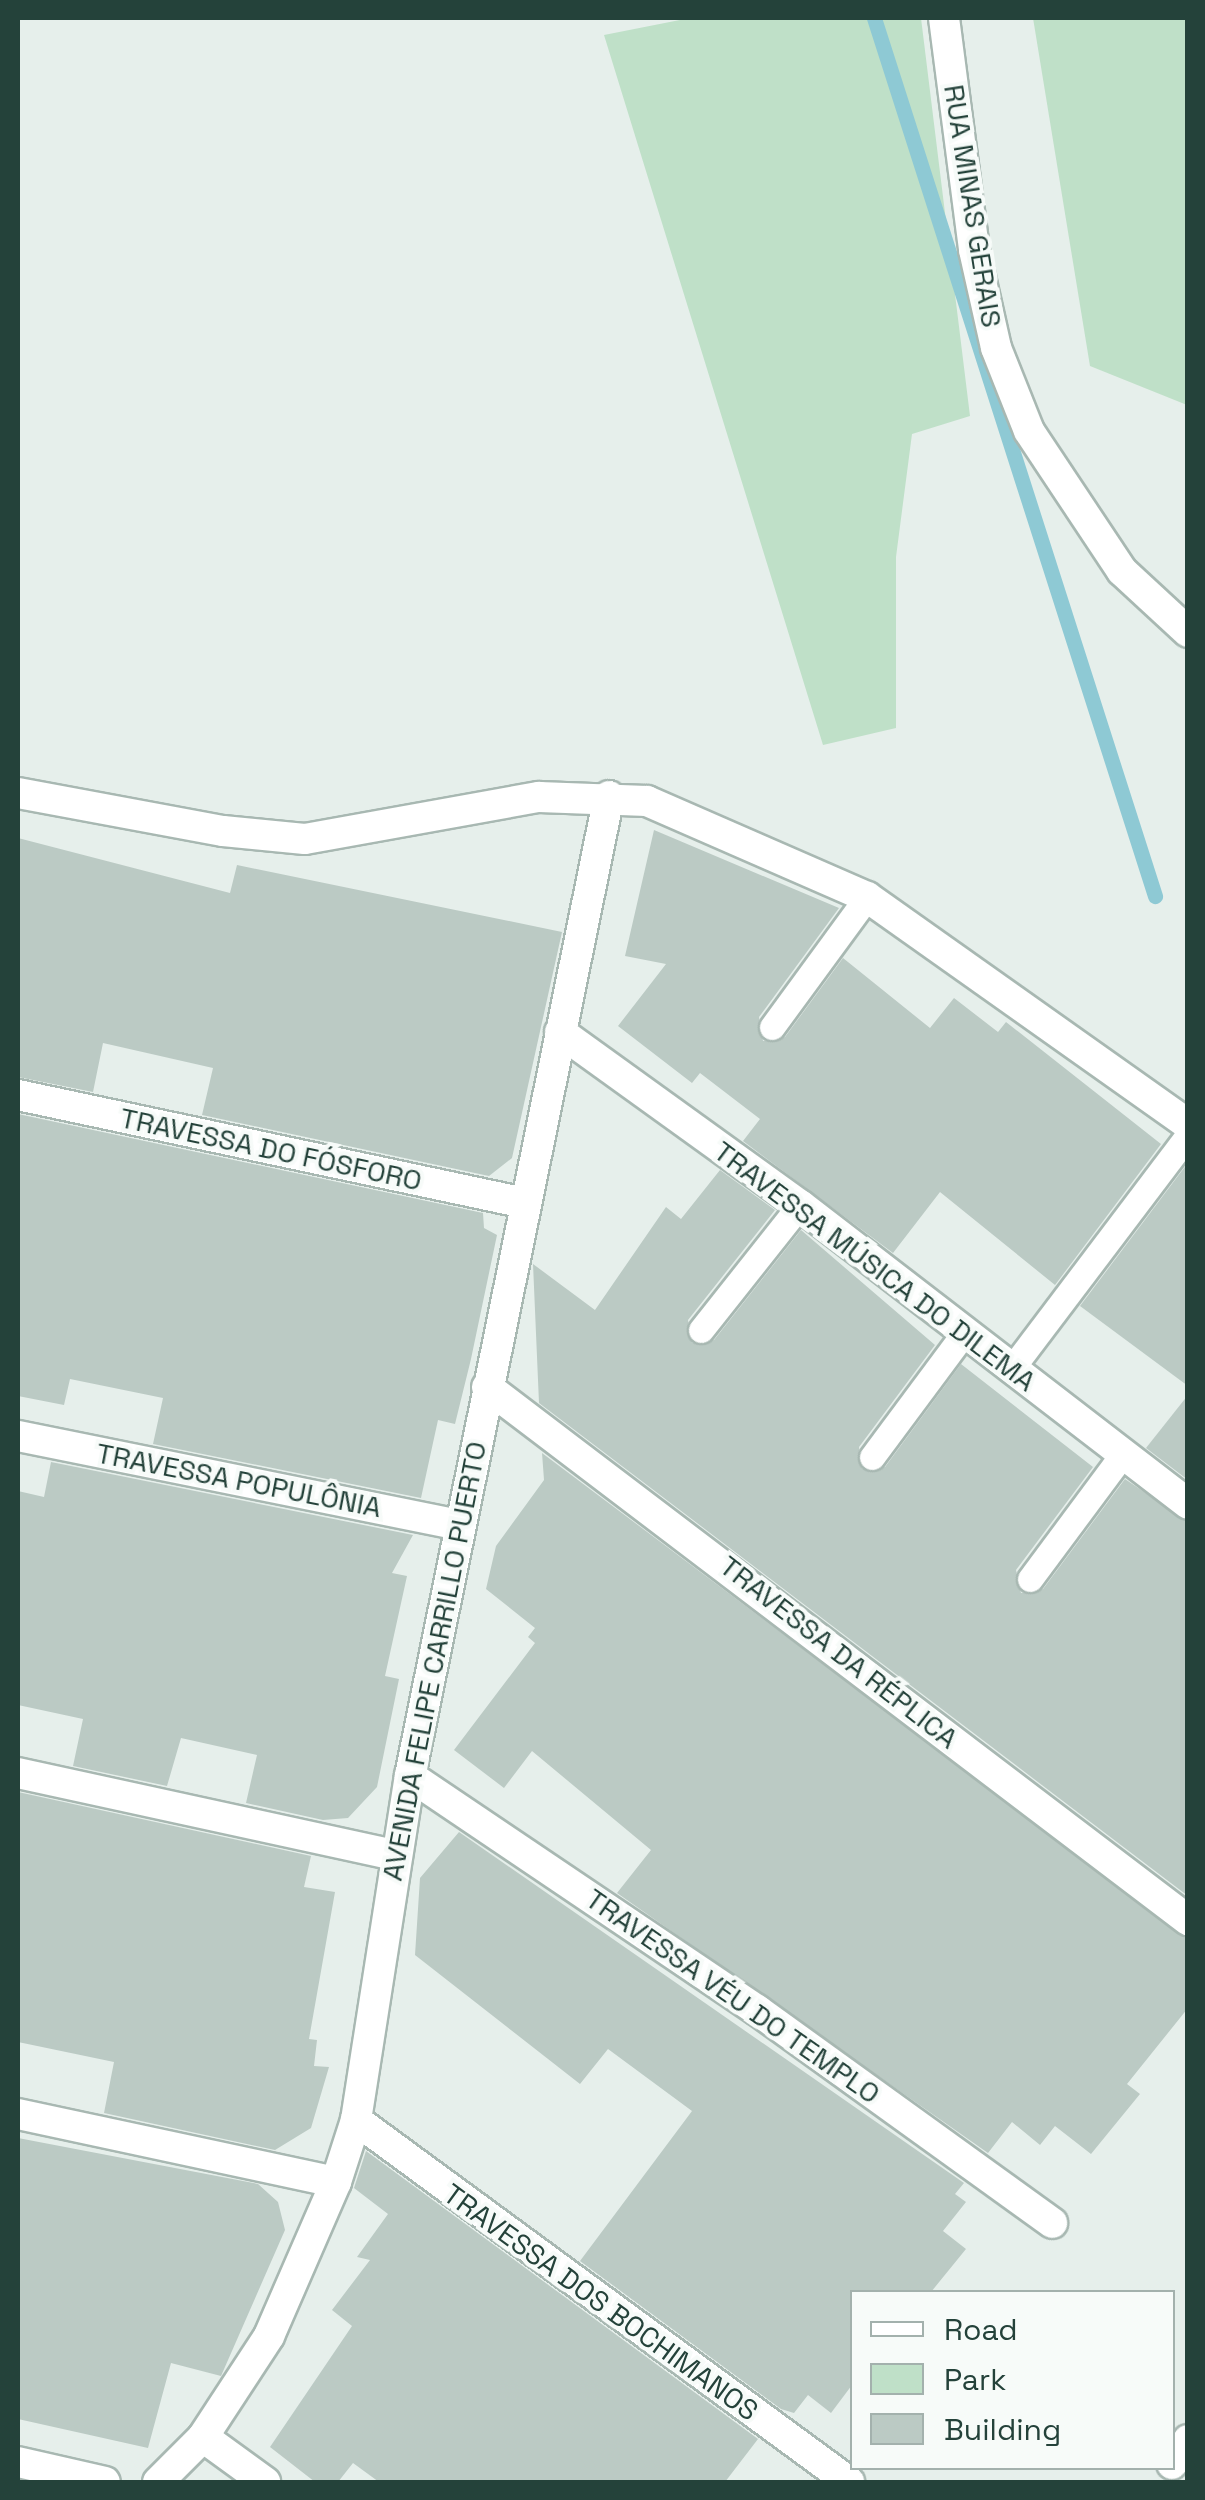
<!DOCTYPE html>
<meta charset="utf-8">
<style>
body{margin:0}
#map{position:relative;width:1205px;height:2500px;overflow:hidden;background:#e6efeb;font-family:"Space Grotesk",sans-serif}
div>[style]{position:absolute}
.green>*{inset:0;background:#bfe0c8}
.stream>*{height:15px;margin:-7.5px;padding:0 7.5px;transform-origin:7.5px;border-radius:7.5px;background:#8ec9d4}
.building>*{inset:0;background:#bbcac4}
.roads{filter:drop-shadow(2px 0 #a8b8b2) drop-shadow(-2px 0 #a8b8b2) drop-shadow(0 2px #a8b8b2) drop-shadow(0 -2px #a8b8b2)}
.lane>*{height:25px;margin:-12.5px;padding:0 12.5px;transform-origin:12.5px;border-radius:12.5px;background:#fff}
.street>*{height:30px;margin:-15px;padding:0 15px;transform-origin:15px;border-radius:15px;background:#fff}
span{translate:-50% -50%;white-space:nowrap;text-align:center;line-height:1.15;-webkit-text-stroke:8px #f7fbf9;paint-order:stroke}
.street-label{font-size:28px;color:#24423a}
.frame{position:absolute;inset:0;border:20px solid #24423a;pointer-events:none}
.legend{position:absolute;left:850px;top:2290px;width:325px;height:180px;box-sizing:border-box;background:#f7fbf9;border:2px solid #a3b1ad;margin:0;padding:12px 18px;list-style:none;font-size:30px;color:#24423a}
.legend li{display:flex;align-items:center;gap:20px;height:50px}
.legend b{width:50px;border:2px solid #a3b1ad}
</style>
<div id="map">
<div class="green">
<div style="clip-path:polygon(690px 18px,921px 18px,970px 416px,912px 434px,896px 557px,896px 728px,823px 745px,604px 35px)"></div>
<div style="clip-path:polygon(1033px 18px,1187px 18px,1187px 405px,1090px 366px)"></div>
</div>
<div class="stream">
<div style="left:874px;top:18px;width:922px;rotate:72.25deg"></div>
</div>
<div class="building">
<div style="clip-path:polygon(654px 830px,839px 908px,759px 1017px,763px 1041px,785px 1037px,843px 958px,930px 1028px,954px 998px,998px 1032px,1006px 1022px,1161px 1144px,1055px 1285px,940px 1192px,893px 1253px,743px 1141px,760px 1119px,700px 1073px,692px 1083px,618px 1026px,666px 964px,625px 956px)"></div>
<div style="clip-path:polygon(18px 838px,230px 893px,237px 865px,562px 932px,512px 1158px,489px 1176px,202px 1115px,213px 1068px,103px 1043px,93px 1092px,18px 1077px)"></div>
<div style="clip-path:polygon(18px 1114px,483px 1213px,484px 1228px,497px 1235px,471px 1359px,455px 1424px,438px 1420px,421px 1498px,153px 1444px,163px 1398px,70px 1379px,64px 1405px,18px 1396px)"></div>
<div style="clip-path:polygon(1187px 1164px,1188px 1165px,1188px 1386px,1080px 1306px)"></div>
<div style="clip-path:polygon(720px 1170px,775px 1210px,688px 1320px,692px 1343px,714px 1340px,801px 1230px,935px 1345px,859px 1447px,862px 1469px,885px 1467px,961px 1364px,1093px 1467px,1016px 1570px,1021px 1593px,1043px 1589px,1125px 1479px,1188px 1522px,1188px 1896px,539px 1403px,533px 1264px,595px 1310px,666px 1207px,681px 1219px)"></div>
<div style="clip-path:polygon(1188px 1395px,1188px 1480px,1146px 1448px)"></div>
<div style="clip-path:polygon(542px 1453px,1188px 1938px,1188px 2008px,1127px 2084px,1140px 2094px,1091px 2154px,1055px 2126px,1040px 2145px,1012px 2122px,988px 2153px,617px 1893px,651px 1850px,532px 1751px,504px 1788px,454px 1750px,535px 1643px,528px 1637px,535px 1628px,486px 1589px,496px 1546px,544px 1480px)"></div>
<div style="clip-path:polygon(51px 1462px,413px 1535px,392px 1573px,407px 1576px,385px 1676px,399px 1679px,377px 1787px,348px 1818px,323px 1820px,246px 1803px,257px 1755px,181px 1738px,167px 1786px,73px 1766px,83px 1719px,18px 1705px,18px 1491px,44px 1497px)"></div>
<div style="clip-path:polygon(18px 1792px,311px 1856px,304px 1887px,335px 1892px,309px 2039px,317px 2040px,314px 2066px,329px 2067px,311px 2128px,275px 2150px,104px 2113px,114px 2062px,18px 2042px)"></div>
<div style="clip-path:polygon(459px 1832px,964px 2183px,955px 2194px,966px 2202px,943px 2231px,966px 2249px,931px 2292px,852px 2292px,852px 2385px,831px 2413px,808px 2395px,794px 2413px,781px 2409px,580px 2261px,692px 2111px,608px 2049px,580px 2084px,415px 1955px,420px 1878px)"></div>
<div style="clip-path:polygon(18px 2138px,258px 2184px,278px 2202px,285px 2230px,221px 2376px,171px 2363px,148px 2448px,18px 2419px)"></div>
<div style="clip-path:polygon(366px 2151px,758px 2439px,725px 2482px,379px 2482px,353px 2463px,338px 2482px,315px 2482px,270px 2447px,352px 2326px,332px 2310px,370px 2260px,357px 2257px,388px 2214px,354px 2188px)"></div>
</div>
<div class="roads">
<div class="lane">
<div style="left:772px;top:1027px;width:161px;rotate:-53.8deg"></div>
<div style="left:701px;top:1330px;width:159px;rotate:-51.6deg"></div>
<div style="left:1012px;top:1368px;width:292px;rotate:-52.9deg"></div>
<div style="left:872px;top:1457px;width:154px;rotate:-53.4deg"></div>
<div style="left:1030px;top:1579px;width:156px;rotate:-53.4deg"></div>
</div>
<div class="street">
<div style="left:944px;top:18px;width:234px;rotate:82.6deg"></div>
<div style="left:974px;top:250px;width:100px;rotate:77.3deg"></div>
<div style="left:996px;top:348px;width:89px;rotate:68.3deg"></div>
<div style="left:1029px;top:431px;width:168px;rotate:56.4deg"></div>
<div style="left:1122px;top:571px;width:90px;rotate:42.7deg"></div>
<div style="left:18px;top:793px;width:208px;rotate:10.5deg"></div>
<div style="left:223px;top:831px;width:82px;rotate:5.6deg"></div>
<div style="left:305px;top:839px;width:238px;rotate:-10.2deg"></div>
<div style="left:539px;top:797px;width:108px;rotate:2.1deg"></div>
<div style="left:647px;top:801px;width:240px;rotate:23.6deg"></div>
<div style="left:867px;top:897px;width:393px;rotate:35.3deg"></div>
<div style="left:560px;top:1032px;width:296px;rotate:35.8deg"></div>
<div style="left:800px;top:1205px;width:490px;rotate:37.6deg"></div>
<div style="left:18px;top:1095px;width:518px;rotate:12.03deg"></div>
<div style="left:487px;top:1387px;width:881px;rotate:37.25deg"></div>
<div style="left:18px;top:1436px;width:451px;rotate:11.4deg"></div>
<div style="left:18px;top:1773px;width:386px;rotate:12.3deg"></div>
<div style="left:410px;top:1776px;width:419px;rotate:34deg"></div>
<div style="left:757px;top:2010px;width:364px;rotate:35.8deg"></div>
<div style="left:18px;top:2114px;width:325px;rotate:12.1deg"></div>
<div style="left:356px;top:2120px;width:612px;rotate:36.29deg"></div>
<div style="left:203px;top:2437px;width:77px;rotate:36deg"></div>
<div style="left:18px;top:2462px;width:89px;rotate:12.9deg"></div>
<div style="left:1172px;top:2464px;width:29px;rotate:-56deg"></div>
<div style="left:158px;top:2482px;width:64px;rotate:-45deg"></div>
<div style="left:203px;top:2437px;width:121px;rotate:-56.8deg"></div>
<div style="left:269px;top:2336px;width:168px;rotate:-66.5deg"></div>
<div style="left:336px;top:2182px;width:65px;rotate:-72.1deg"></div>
<div style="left:356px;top:2120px;width:348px;rotate:-81.1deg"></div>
<div style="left:410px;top:1776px;width:1000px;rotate:-78.52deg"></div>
</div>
</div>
<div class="street-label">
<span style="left:973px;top:206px;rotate:81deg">RUA MINAS GERAIS</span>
<span style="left:271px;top:1149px;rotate:12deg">TRAVESSA DO FÓSFORO</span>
<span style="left:875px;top:1266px;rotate:37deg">TRAVESSA MÚSICA DO DILEMA</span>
<span style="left:239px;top:1480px;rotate:11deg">TRAVESSA POPULÔNIA</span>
<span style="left:839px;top:1652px;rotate:38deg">TRAVESSA DA RÉPLICA</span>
<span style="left:434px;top:1661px;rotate:-79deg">AVENIDA FELIPE CARRILLO PUERTO</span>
<span style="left:733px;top:1996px;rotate:35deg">TRAVESSA VÉU DO TEMPLO</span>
<span style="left:601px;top:2302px;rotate:36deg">TRAVESSA DOS BOCHIMANOS</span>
</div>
<div class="frame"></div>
<ul class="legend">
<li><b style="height:12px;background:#fff"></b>Road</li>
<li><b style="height:28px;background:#bfe0c8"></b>Park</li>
<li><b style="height:28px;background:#bbcac4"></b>Building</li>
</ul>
</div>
